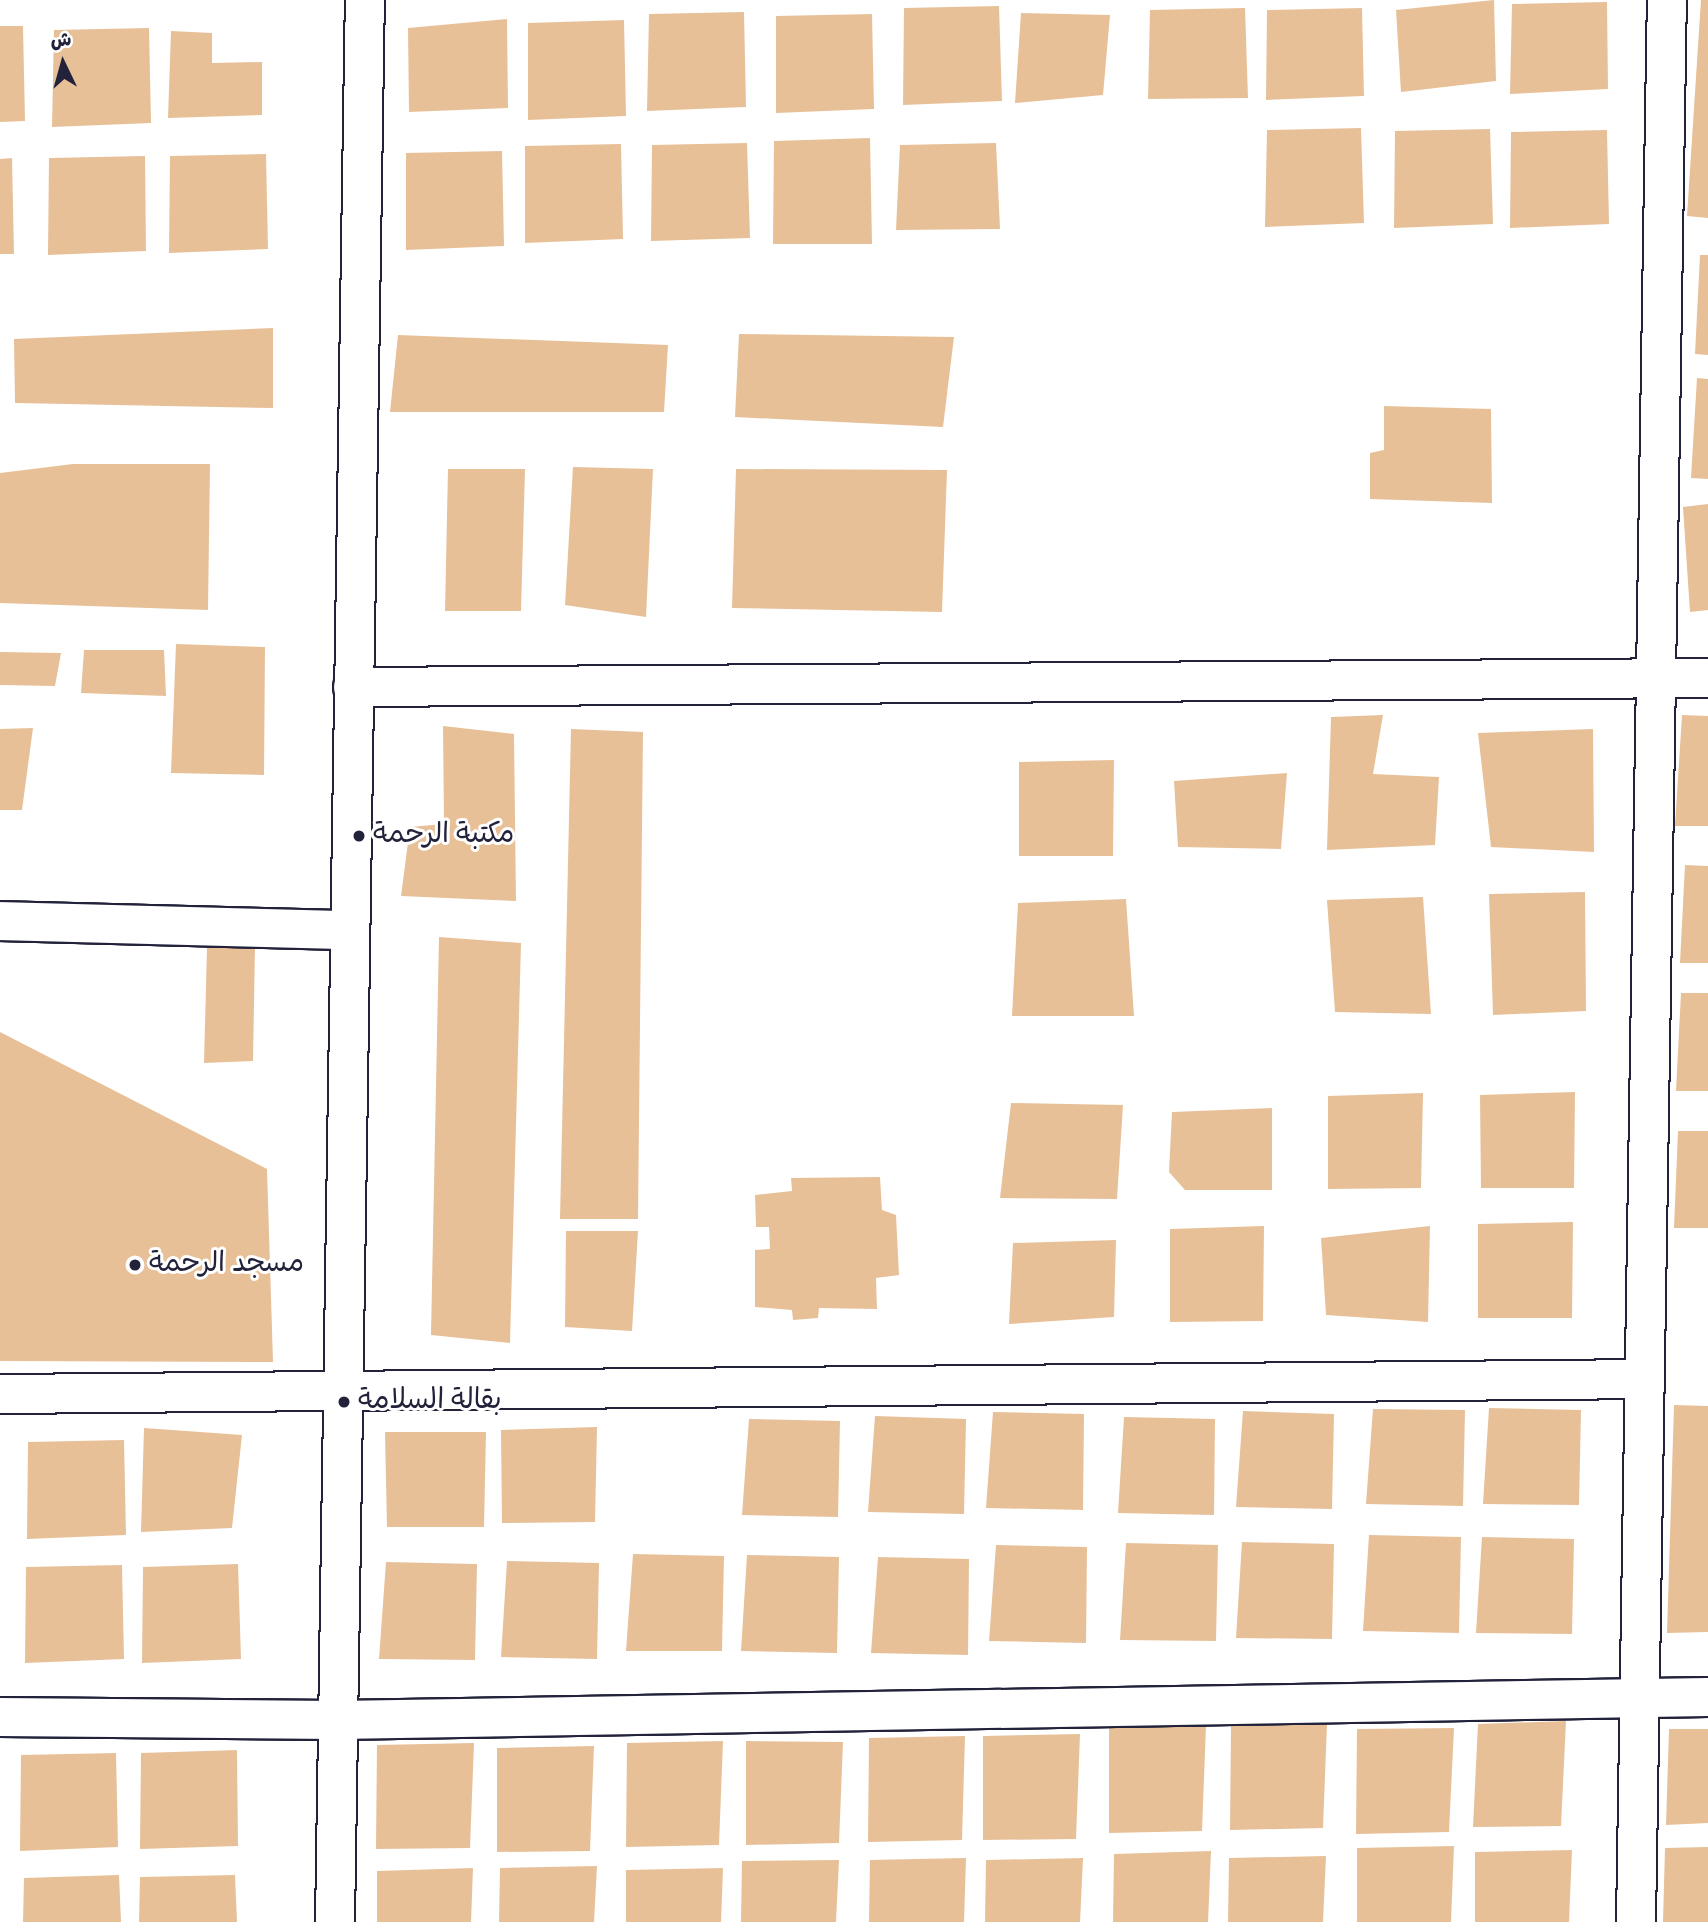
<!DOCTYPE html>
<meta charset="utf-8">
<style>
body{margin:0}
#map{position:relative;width:1708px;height:1922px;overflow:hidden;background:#fff;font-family:"Indie Flower","Playpen Sans Arabic",sans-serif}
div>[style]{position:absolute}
.building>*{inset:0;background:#e8c098}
.roads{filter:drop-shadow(2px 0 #22223b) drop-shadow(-2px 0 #22223b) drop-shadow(0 2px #22223b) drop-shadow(0 -2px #22223b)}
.street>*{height:38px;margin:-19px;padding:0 19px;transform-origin:19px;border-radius:19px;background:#fff}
.secondary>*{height:38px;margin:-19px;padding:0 19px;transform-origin:19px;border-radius:19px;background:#fff}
.dots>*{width:19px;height:19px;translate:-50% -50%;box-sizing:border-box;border:4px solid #fff;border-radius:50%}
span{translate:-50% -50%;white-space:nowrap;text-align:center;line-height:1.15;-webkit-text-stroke:6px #fff;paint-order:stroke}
.poi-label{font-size:28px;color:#22223b}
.left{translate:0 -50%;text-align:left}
.north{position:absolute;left:28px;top:28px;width:70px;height:70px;-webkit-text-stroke:5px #fff;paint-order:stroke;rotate:355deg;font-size:19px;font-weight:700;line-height:28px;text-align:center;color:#22223b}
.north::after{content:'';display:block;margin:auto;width:24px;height:32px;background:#22223b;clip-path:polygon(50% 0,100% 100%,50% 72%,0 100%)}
</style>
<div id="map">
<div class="building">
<div style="clip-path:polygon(1494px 0,1496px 81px,1401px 92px,1396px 10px)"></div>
<div style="clip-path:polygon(1701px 0,1708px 0,1708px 218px,1687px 216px)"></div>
<div style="clip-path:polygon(1607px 2px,1608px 89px,1510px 94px,1512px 4px)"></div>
<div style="clip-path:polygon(999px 6px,1002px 101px,903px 105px,904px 8px)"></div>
<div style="clip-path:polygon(1245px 8px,1248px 98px,1148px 99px,1150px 10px)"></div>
<div style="clip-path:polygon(1362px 8px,1364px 96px,1266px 100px,1267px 10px)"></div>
<div style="clip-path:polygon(744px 12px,746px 107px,647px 111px,649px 14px)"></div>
<div style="clip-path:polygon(1021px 13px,1110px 15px,1103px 95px,1015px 103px)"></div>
<div style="clip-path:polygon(872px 14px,874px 109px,776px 113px,776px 16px)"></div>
<div style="clip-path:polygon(507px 19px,508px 108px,409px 112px,408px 28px)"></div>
<div style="clip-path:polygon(624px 20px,626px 116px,528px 120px,528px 23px)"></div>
<div style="clip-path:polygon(0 26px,23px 26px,25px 121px,0 122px)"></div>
<div style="clip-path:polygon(149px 28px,151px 123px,52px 127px,54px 30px)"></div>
<div style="clip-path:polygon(171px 31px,212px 33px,212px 63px,262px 62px,262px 115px,168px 118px)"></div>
<div style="clip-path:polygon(1361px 128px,1364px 223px,1265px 227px,1267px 130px)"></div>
<div style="clip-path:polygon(1490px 129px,1493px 224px,1394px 228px,1395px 131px)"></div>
<div style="clip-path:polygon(1607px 130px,1609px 224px,1510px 228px,1511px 132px)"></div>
<div style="clip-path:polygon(870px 138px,872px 244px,773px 244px,774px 141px)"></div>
<div style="clip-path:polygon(747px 143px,750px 238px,651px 241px,652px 145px)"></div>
<div style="clip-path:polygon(996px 143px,1000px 229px,896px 230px,900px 145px)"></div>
<div style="clip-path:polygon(621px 144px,623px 239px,525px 243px,525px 146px)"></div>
<div style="clip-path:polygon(502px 151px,504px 246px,406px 250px,406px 153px)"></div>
<div style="clip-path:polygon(266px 154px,268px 249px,169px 253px,170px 156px)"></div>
<div style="clip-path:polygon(145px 156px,146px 251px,48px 255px,49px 158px)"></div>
<div style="clip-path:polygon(12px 158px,14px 254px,0 254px,0 159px)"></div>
<div style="clip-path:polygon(1700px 255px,1708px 255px,1708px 355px,1695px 354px)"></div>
<div style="clip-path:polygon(273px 328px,273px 408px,15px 403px,14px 339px)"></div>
<div style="clip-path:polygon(739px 334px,954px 337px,943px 427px,735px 417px)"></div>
<div style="clip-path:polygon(398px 335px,668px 345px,664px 412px,390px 412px)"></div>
<div style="clip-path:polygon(1697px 378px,1708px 379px,1708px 479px,1691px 478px)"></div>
<div style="clip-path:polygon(1384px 406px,1491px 409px,1492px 503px,1370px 499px,1370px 453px,1384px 450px)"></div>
<div style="clip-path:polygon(73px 464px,210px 464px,208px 610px,0 603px,0 473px)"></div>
<div style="clip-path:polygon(573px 467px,653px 469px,646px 617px,565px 605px)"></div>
<div style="clip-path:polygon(448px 469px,525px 469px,521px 611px,445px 611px)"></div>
<div style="clip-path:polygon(736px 469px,947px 470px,942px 612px,732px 608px)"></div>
<div style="clip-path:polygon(1708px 504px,1708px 610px,1690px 612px,1683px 507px)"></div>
<div style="clip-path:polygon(176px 644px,265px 647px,264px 775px,171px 773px)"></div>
<div style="clip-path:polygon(84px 650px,164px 650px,166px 696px,81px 693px)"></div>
<div style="clip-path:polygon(0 652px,61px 653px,55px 686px,0 685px)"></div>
<div style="clip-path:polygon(1383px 715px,1373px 774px,1439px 777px,1435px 845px,1327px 850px,1331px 717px)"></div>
<div style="clip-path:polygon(1682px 715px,1708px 716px,1708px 826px,1675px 826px)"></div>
<div style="clip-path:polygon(443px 726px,514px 734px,516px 901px,401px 896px,410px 827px,444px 824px)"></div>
<div style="clip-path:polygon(33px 728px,22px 810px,0 810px,0 729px)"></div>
<div style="clip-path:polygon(571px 729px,643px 732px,638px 1219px,560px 1219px)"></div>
<div style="clip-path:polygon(1593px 729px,1594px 852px,1491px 847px,1478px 733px)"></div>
<div style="clip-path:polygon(1114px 760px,1113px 856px,1019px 856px,1019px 762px)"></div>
<div style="clip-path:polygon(1287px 773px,1281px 849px,1178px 847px,1174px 781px)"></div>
<div style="clip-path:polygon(1685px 865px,1708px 866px,1708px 963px,1680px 963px)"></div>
<div style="clip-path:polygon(1585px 892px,1586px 1011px,1493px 1015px,1489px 894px)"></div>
<div style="clip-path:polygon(1423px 897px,1431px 1014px,1335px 1012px,1327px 900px)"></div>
<div style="clip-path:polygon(1126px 899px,1134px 1016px,1012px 1016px,1018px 903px)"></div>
<div style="clip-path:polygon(439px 937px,521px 943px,510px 1343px,431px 1335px)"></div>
<div style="clip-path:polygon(255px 945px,253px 1061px,204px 1063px,207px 947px)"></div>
<div style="clip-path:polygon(1681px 993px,1708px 993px,1708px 1091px,1676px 1091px)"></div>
<div style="clip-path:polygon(0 1032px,267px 1169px,273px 1362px,0 1361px)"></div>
<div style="clip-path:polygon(1575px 1092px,1574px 1188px,1481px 1188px,1480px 1095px)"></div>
<div style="clip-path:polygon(1423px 1093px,1421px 1188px,1328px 1189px,1328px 1096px)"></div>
<div style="clip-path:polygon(1011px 1103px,1123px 1105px,1117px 1199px,1000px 1198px)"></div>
<div style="clip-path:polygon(1272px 1108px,1272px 1190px,1185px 1190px,1169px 1172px,1172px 1112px)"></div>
<div style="clip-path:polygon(1678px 1131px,1708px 1131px,1708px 1228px,1674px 1228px)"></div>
<div style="clip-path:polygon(880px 1177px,882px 1210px,896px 1215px,899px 1275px,876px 1278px,877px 1309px,819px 1308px,818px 1318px,793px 1320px,792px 1310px,755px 1307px,755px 1250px,770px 1249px,769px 1227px,756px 1227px,755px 1195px,792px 1191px,791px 1178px)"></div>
<div style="clip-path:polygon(1573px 1222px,1572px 1318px,1478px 1318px,1478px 1224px)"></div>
<div style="clip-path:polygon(1264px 1226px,1263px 1321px,1170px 1322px,1170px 1229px)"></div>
<div style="clip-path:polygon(1430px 1226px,1428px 1322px,1326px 1315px,1321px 1238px)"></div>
<div style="clip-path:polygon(566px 1231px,638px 1231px,632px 1331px,565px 1327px)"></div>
<div style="clip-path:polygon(1116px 1240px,1114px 1317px,1009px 1324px,1013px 1243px)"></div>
<div style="clip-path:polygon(1674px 1405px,1708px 1406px,1708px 1632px,1667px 1633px)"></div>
<div style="clip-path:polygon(1489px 1408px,1581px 1410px,1579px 1505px,1483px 1504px)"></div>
<div style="clip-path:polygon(1373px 1409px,1465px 1410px,1463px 1506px,1366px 1504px)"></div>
<div style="clip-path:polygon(1243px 1411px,1334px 1414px,1332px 1509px,1236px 1507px)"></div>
<div style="clip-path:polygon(993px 1412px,1084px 1414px,1083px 1510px,986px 1508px)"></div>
<div style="clip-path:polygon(875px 1416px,966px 1419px,964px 1514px,868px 1512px)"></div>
<div style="clip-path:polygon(1124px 1417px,1215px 1419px,1214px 1515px,1118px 1513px)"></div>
<div style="clip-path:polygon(749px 1419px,840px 1421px,838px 1517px,742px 1515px)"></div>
<div style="clip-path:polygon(597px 1427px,595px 1522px,502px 1523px,501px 1430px)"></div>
<div style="clip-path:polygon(144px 1428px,242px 1435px,232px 1528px,141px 1532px)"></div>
<div style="clip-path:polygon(385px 1432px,486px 1432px,484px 1527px,387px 1527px)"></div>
<div style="clip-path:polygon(124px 1440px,126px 1535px,27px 1539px,28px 1442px)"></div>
<div style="clip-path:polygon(1369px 1535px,1461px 1537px,1459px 1633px,1363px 1631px)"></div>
<div style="clip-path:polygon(1482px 1537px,1574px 1539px,1572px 1634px,1476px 1633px)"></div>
<div style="clip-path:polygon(1242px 1542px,1334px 1544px,1332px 1639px,1236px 1638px)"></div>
<div style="clip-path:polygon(1126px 1543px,1218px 1545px,1216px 1641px,1120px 1640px)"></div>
<div style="clip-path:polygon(996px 1545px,1087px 1547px,1086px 1643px,989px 1641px)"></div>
<div style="clip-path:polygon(633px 1554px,724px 1556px,722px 1651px,626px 1651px)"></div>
<div style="clip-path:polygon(747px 1555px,839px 1557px,837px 1653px,741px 1651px)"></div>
<div style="clip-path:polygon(878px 1557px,969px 1559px,968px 1655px,871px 1653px)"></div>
<div style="clip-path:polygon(507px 1561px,599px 1563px,597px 1659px,501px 1657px)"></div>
<div style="clip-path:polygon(386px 1562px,477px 1564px,475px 1660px,379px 1659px)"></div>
<div style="clip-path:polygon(238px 1564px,241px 1659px,142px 1663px,143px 1567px)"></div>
<div style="clip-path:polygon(122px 1565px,124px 1659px,25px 1663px,26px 1567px)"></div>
<div style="clip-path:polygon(1566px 1721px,1561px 1826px,1473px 1827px,1478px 1724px)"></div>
<div style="clip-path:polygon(1327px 1724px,1323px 1828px,1230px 1830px,1231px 1726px)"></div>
<div style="clip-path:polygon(1206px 1726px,1202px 1831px,1109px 1833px,1109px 1728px)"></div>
<div style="clip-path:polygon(1454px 1728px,1449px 1832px,1356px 1834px,1357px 1729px)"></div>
<div style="clip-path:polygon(1669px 1729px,1708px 1729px,1708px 1823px,1666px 1825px)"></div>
<div style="clip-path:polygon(1080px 1734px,1076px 1839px,983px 1840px,983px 1736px)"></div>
<div style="clip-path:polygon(965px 1736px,962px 1840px,868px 1842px,869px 1738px)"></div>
<div style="clip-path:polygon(723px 1741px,719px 1845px,626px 1847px,627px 1743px)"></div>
<div style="clip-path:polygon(746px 1741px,843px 1742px,839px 1843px,746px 1845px)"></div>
<div style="clip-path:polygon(474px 1743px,470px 1848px,376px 1849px,377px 1745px)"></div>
<div style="clip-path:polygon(594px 1746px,590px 1851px,497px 1852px,497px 1748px)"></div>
<div style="clip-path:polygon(237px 1750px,238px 1846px,140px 1849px,141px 1753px)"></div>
<div style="clip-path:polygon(116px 1753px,118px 1847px,20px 1851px,21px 1755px)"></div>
<div style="clip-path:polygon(1454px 1846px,1451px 1922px,1357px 1922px,1357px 1848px)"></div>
<div style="clip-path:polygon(1708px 1847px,1708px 1922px,1663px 1922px,1665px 1848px)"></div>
<div style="clip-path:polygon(1572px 1850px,1569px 1922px,1475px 1922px,1475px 1852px)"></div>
<div style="clip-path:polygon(1211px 1851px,1208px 1922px,1113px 1922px,1114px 1854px)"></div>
<div style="clip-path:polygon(1326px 1856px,1323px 1922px,1228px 1922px,1229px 1858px)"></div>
<div style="clip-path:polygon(966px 1858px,964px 1922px,869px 1922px,870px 1860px)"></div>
<div style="clip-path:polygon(1083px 1858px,1080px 1922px,985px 1922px,986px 1860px)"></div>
<div style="clip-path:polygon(839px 1860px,836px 1922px,741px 1922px,742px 1861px)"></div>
<div style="clip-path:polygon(597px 1866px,594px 1922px,499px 1922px,500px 1868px)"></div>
<div style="clip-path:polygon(473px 1868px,471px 1922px,377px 1922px,377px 1871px)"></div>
<div style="clip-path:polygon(723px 1868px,721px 1922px,626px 1922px,626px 1870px)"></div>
<div style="clip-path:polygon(119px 1875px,121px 1922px,23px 1922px,24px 1878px)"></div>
<div style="clip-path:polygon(235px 1875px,237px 1922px,139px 1922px,140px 1877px)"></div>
</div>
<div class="roads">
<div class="street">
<div style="left:353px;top:687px;width:1355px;rotate:-0.38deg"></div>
<div style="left:0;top:921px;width:350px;rotate:1.5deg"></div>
<div style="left:0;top:1394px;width:1645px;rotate:-0.52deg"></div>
<div style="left:0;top:1717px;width:337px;rotate:0.5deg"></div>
<div style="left:337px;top:1720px;width:1371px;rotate:-0.96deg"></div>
<div style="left:1636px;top:1922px;width:1922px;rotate:-89.08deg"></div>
</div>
<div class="secondary">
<div style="left:335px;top:1922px;width:1922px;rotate:-89.11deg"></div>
</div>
</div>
<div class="dots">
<div style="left:359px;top:836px;background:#22223b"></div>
<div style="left:135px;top:1265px;background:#22223b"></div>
<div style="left:344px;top:1402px;background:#22223b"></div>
</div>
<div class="poi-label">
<span class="left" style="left:373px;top:836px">مكتبة الرحمة</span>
<span class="left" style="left:149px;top:1265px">مسجد الرحمة</span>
<span class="left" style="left:358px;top:1402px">بقالة السلامة</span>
</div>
<div class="north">ش</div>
</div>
